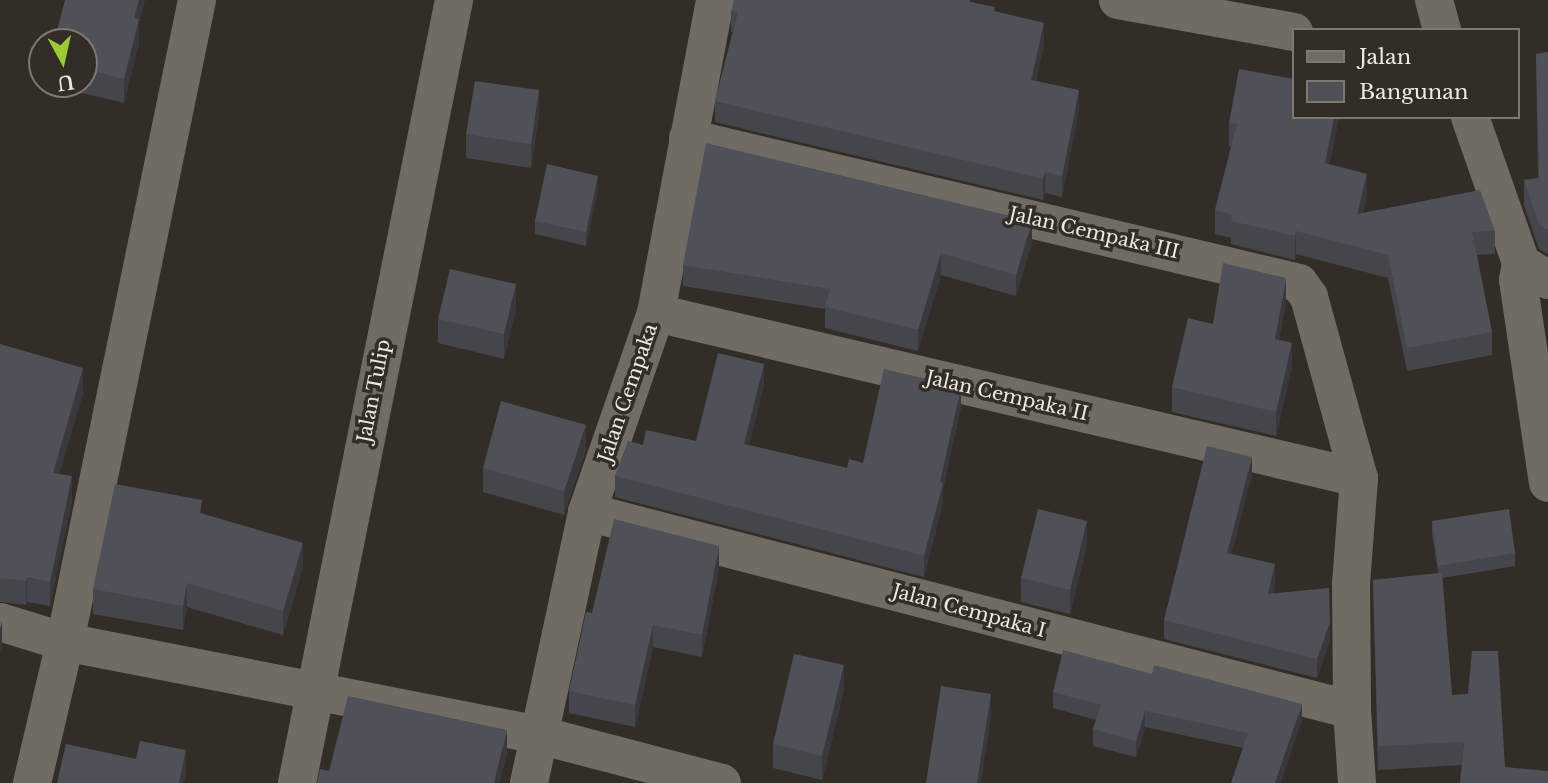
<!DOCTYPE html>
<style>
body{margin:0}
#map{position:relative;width:1548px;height:783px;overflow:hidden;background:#322e27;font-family:"Libre Baskerville",serif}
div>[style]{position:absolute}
.minor>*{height:38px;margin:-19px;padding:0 19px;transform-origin:19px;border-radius:19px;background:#706c64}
.wall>*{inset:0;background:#45454c}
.shaded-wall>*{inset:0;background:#38383e}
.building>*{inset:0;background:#505058}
span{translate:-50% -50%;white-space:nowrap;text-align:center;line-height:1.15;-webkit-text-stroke:7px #322e27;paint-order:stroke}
.street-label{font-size:19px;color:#eceae5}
.legend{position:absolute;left:1292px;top:28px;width:228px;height:91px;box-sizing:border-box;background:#322e27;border:2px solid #7c7973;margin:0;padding:9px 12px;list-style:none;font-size:21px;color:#eceae5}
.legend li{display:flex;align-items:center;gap:14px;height:35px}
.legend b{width:35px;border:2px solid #7c7973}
.north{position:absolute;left:28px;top:28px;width:70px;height:70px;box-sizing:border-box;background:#322e27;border:2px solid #7c7973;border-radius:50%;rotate:172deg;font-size:19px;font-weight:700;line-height:28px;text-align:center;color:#eceae5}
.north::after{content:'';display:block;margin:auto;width:24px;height:32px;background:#9cca32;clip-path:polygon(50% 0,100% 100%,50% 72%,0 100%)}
</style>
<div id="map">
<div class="minor">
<div style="left:1118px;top:0;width:179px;rotate:10.3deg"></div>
<div style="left:1434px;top:0;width:31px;rotate:75deg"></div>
<div style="left:1470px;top:117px;width:155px;rotate:70.7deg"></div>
<div style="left:1521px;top:263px;width:32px;rotate:32deg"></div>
<div style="left:688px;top:138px;width:628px;rotate:13.35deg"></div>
<div style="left:1299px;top:283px;width:17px;rotate:54deg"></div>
<div style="left:1309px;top:297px;width:188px;rotate:74.6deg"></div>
<div style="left:1359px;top:478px;width:106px;rotate:94.3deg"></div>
<div style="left:1351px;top:584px;width:126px;rotate:89.5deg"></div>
<div style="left:1352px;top:710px;width:73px;rotate:86.1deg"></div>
<div style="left:1521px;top:263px;width:17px;rotate:100deg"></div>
<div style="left:1518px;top:280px;width:205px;rotate:81.6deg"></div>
<div style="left:656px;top:313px;width:722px;rotate:13.21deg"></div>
<div style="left:587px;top:512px;width:790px;rotate:14.51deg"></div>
<div style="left:0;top:622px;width:68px;rotate:17.1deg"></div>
<div style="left:65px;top:642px;width:483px;rotate:11.1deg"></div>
<div style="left:539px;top:735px;width:189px;rotate:14.7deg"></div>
<div style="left:32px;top:783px;width:145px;rotate:-76.8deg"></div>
<div style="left:65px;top:642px;width:655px;rotate:-78.38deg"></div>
<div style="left:297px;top:783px;width:799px;rotate:-78.66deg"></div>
<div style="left:529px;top:783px;width:277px;rotate:-77.9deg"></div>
<div style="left:587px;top:512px;width:211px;rotate:-70.9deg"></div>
<div style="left:656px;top:313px;width:319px;rotate:-79.3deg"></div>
</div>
<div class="wall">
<div style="clip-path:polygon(974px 2px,995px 12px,1044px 44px,1036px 81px,1079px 110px,1062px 197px,1045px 193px,1043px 200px,715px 122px,715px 101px,733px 32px,731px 32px,731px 11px)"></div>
<div style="clip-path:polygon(139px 24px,139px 43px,124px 103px,49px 85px,49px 84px,84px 84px,84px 42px)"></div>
<div style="clip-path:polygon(1548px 52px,1548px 253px,1546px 253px,1539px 249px,1524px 205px,1524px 180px,1538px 178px,1536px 54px)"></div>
<div style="clip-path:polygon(539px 115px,531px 168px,466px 158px,466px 134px)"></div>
<div style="clip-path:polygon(1294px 117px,1339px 117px,1329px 165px,1367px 197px,1363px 213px,1495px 231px,1495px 254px,1477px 255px,1492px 332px,1492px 355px,1407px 371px,1388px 278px,1296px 254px,1295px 260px,1231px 244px,1231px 238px,1215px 234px,1215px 210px,1231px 147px,1229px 146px,1229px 123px)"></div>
<div style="clip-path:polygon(598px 189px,586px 246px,535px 234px,535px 221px)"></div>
<div style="clip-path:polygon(1032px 242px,1016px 296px,941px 275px,918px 351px,825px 328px,825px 309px,683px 286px,683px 265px)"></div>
<div style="clip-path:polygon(1286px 302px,1279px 340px,1292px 367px,1276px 436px,1172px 412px,1172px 387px,1213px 324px)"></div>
<div style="clip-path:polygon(516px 309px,504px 359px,438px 343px,438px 319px)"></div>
<div style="clip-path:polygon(0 344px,83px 393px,59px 474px,72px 500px,50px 606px,27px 602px,26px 605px,0 602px)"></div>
<div style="clip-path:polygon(764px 384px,749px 445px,847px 468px,863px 463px,961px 407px,943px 489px,943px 503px,924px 577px,615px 497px,615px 476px,643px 445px,696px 441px)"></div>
<div style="clip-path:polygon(586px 449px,564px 515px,483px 492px,483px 468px)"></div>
<div style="clip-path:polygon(1252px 475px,1231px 554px,1275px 582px,1273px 594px,1330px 640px,1317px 678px,1164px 639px,1164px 620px)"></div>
<div style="clip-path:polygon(202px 513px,303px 567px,283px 635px,187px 607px,183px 630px,93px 614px,93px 589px)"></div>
<div style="clip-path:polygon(1432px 521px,1515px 553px,1515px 566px,1442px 578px,1452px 695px,1468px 694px,1462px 765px,1378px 770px,1373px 580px,1438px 573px,1432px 534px)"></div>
<div style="clip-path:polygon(1087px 545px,1070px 614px,1021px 602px,1021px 578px)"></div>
<div style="clip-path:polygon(719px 569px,702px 657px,653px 647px,635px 727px,569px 713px,569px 691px,592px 613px)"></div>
<div style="clip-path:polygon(844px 690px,822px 780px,773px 768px,773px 744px)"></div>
<div style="clip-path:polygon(1053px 692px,1302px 720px,1243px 748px,1145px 727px,1136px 757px,1093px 746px,1093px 729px,1096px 720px,1053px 708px)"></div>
</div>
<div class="shaded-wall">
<div style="clip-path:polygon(139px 0,145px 0,139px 24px,139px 43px,124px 103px,124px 79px,134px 18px)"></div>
<div style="clip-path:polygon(1044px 23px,1044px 44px,1031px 101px,1031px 80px)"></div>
<div style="clip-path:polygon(539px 90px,539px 115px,531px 168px,531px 144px)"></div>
<div style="clip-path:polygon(1079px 90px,1079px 110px,1062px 197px,1062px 176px)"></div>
<div style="clip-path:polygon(1334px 117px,1339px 117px,1325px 187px,1325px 163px)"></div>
<div style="clip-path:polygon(1045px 172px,1045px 193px,1043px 200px,1043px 179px)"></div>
<div style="clip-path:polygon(1367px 174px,1367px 197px,1357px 237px,1357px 214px)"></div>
<div style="clip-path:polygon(598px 176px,598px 189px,586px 246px,586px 232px)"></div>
<div style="clip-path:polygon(1032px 221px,1032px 242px,1016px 296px,1016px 275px)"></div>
<div style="clip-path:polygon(1296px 231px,1296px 254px,1295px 260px,1295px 236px)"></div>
<div style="clip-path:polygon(941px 253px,941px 275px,918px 351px,918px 330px)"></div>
<div style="clip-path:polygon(1286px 278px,1286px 302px,1275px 363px,1275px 339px)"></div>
<div style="clip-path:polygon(516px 284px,516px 309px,504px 359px,504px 334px)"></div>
<div style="clip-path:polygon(1292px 343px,1292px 367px,1276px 436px,1276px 412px)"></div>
<div style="clip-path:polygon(764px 364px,764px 384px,744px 465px,744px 444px)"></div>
<div style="clip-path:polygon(83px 368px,83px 393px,53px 497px,53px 473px)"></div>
<div style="clip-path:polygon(961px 387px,961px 407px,943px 489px,943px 503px,924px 577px,924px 556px)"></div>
<div style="clip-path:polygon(586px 425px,586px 449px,564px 515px,564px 491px)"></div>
<div style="clip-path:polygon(1252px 457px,1252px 475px,1227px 572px,1227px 553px)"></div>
<div style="clip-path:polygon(72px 476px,72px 500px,50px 606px,50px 582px)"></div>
<div style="clip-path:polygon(1087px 521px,1087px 545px,1070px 614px,1070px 590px)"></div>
<div style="clip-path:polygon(303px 543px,303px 567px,283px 635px,283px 611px)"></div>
<div style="clip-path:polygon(719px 546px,719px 569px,702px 657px,702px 635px)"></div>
<div style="clip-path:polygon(1275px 564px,1275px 582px,1268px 613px,1268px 594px)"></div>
<div style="clip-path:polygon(27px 577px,27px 602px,26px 605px,26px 581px)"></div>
<div style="clip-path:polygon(187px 583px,187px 607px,183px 630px,183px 606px)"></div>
<div style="clip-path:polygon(2px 621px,2px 645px,0 653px,0 629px)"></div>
<div style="clip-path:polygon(1330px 622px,1330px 640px,1317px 678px,1317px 659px)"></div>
<div style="clip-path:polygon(653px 625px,653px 647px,635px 727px,635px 705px)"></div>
<div style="clip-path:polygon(844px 665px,844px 690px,822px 780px,822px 756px)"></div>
<div style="clip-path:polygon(991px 694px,991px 718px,981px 783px,977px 783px)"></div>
<div style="clip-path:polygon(1302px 704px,1302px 720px,1281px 783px,1275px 783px)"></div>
<div style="clip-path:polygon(1145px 711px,1145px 727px,1136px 757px,1136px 741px)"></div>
<div style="clip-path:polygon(507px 730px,507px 754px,500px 783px,494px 783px)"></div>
<div style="clip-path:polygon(186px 750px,186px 774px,184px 783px,179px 783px)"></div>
</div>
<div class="building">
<div style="clip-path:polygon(65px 0,139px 0,134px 18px,139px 19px,124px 79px,84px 69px,84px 42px,54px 42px)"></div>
<div style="clip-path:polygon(734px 0,970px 0,970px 2px,995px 7px,994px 11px,1044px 23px,1031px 80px,1079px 90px,1062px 176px,1045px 172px,1043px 179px,715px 101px,738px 12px,731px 11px)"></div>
<div style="clip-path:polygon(1548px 52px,1548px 229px,1546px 229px,1539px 224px,1524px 180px,1539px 178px,1536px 54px)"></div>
<div style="clip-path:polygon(1239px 69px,1294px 79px,1294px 117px,1334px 117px,1325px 163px,1367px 174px,1357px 214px,1480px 190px,1495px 231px,1472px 232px,1492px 332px,1407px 348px,1388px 255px,1296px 231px,1295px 236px,1231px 221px,1232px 215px,1215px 210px,1237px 124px,1229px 123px)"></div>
<div style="clip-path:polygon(475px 81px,539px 90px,531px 144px,466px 134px)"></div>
<div style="clip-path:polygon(706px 143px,1032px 221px,1016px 275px,941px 253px,918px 330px,825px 307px,830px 289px,683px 265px)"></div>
<div style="clip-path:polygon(547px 164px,598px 176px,586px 232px,535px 221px)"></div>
<div style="clip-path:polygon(1223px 263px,1286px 278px,1275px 339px,1292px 343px,1276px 412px,1172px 387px,1188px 318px,1213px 324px)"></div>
<div style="clip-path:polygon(450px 269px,516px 284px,504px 334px,438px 319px)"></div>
<div style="clip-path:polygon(0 344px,83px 368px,53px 473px,72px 476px,50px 582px,27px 577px,26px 581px,0 578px)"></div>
<div style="clip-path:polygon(718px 353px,764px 364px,744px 444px,847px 468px,849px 459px,863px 463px,884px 369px,961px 387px,940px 482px,943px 483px,924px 556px,615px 476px,628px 441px,643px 445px,646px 430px,696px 441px)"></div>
<div style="clip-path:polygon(501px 401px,586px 425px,564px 491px,483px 468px)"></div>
<div style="clip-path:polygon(1207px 446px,1252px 457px,1227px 553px,1275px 564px,1268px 594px,1329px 588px,1330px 622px,1317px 659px,1164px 620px)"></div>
<div style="clip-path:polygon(115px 484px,202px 500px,200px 513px,303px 543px,283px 611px,187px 583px,183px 606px,93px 589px)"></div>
<div style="clip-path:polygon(1038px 509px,1087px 521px,1070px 590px,1021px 578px)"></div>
<div style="clip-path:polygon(1509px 509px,1515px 553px,1438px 566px,1432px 521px)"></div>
<div style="clip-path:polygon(614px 519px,719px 546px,702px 635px,653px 625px,635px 705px,569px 691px,586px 612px,592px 613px)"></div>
<div style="clip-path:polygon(1442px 573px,1452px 695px,1468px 694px,1472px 651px,1498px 651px,1505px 767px,1548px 771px,1548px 783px,1460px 783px,1464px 742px,1378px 746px,1373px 580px)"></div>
<div style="clip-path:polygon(1063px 650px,1152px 674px,1154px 665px,1302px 704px,1275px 783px,1231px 783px,1248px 733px,1145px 711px,1136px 741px,1093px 729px,1101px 705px,1053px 692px)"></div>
<div style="clip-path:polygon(794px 654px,844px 665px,822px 756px,773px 744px)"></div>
<div style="clip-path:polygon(941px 686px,991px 694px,977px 783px,926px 783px)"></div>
<div style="clip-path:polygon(348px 696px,507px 730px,494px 783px,317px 783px,320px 769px,329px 771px)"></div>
<div style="clip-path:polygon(140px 741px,186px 750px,179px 783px,57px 783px,66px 744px,136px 759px)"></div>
</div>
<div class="street-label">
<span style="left:1094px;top:233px;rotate:13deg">Jalan Cempaka III</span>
<span style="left:374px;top:391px;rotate:-79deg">Jalan Tulip</span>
<span style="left:628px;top:393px;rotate:-71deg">Jalan Cempaka</span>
<span style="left:1007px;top:396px;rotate:13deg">Jalan Cempaka II</span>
<span style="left:969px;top:611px;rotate:15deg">Jalan Cempaka I</span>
</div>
<ul class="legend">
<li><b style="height:9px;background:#706c64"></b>Jalan</li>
<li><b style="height:19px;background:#505058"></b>Bangunan</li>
</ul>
<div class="north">U</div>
</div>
